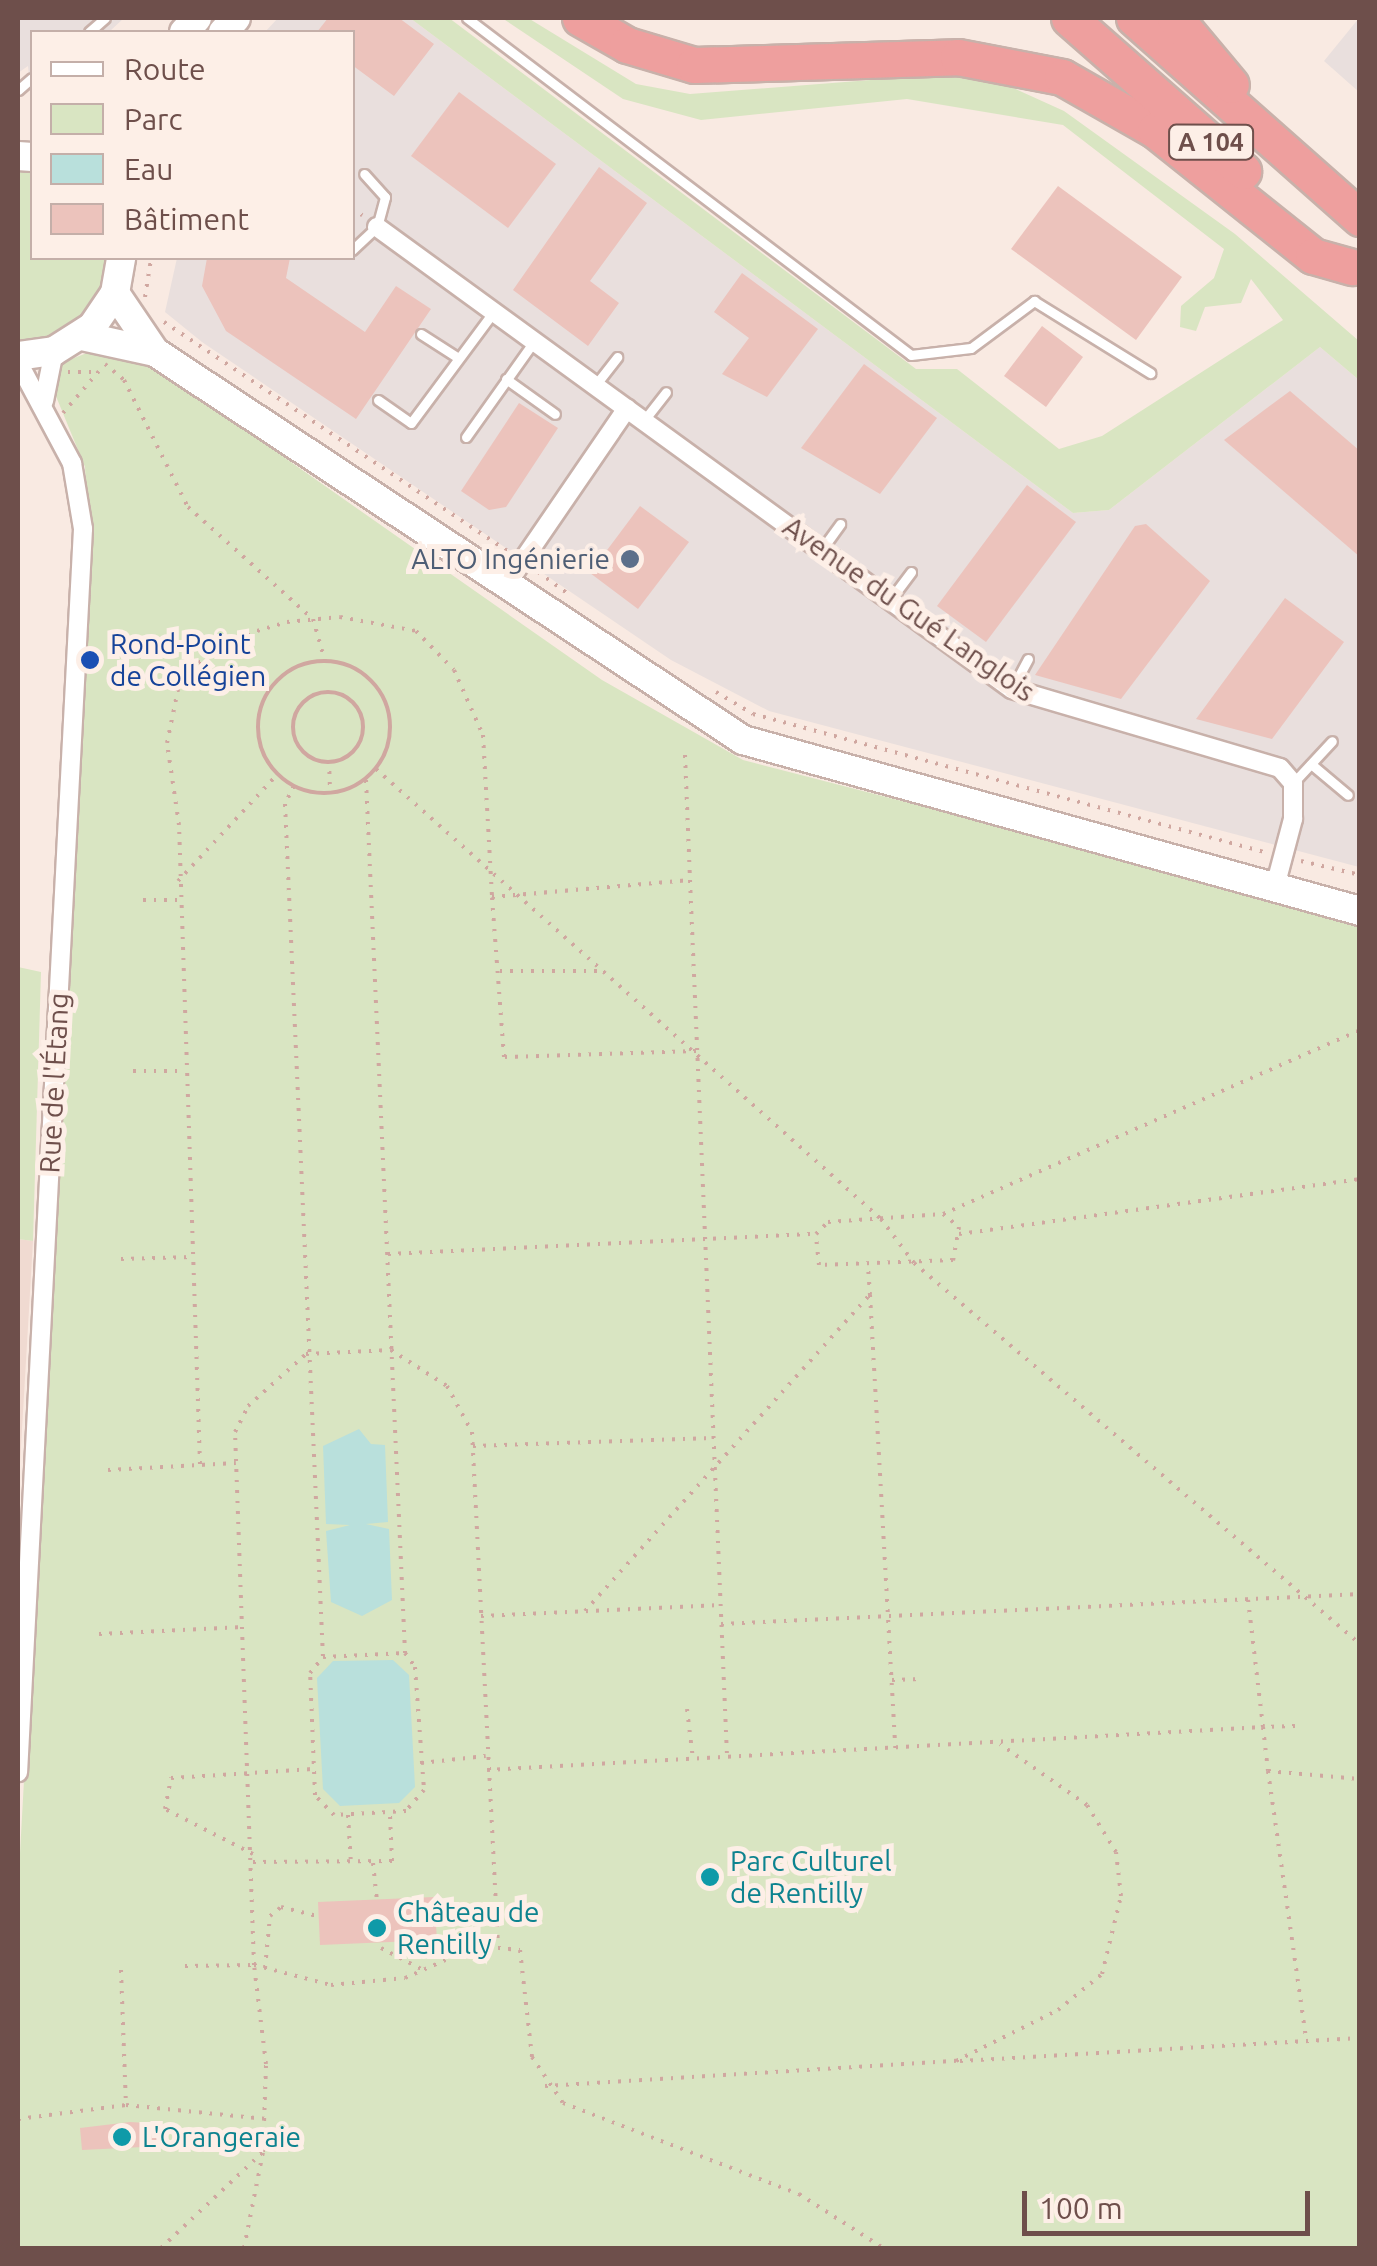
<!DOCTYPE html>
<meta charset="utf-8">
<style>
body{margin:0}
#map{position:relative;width:1377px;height:2266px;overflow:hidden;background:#f9eae2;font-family:Ubuntu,sans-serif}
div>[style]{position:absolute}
.residential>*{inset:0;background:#f0dad1}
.industrial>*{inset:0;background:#e9dfdd}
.green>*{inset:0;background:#d9e5c2}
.water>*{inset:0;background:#b9e0dc}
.building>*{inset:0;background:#ecc3bc}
.path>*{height:4px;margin-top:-2px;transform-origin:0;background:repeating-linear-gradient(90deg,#d0a7a0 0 2.5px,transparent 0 10.5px)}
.path>.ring{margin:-2px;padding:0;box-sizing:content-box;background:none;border:4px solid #d0a7a0;border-radius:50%}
.roads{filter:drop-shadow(2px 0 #c8b1aa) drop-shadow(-2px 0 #c8b1aa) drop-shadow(0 2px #c8b1aa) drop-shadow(0 -2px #c8b1aa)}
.service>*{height:9px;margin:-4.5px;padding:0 4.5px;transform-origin:4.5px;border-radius:4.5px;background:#fff}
.minor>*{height:18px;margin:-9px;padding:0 9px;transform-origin:9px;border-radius:9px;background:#fff}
.secondary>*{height:28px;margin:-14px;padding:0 14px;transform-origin:14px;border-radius:14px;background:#fff}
.motorway>*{height:35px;margin:-17.5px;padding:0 17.5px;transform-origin:17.5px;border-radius:17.5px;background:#ee9f9e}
.dots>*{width:28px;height:28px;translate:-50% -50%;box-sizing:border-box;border:5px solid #fdefe7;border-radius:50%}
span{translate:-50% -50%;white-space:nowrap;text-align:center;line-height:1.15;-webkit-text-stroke:10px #fdefe7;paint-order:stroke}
.shield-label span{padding:2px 8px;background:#fdefe7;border:2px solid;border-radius:8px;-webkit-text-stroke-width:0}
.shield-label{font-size:25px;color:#6e4f4b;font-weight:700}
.service-label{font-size:28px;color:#4e5e75}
.right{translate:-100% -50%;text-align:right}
.street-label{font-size:28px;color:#6e4f4b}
.transit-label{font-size:28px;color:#164399}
.left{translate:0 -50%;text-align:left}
.culture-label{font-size:28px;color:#0d838f}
.frame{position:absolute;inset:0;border:20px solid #6e4f4b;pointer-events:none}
.legend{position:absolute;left:30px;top:30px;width:325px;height:230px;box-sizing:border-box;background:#fdefe7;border:2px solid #c4afa9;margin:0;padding:12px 18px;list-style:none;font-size:30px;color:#6e4f4b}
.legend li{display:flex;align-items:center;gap:20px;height:50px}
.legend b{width:50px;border:2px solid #c4afa9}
.scale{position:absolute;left:1022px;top:2191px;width:288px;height:45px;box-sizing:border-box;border:5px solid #6e4f4b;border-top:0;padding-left:12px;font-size:30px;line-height:35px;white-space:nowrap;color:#6e4f4b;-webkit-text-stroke:8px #fdefe7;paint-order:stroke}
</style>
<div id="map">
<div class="residential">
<div style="clip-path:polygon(18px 1239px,33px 1241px,18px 1498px)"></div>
</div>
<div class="industrial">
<div style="clip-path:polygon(18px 18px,124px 18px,109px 32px,32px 32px,31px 94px,28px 66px,18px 73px)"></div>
<div style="clip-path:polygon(278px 18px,410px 18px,1073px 513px,1109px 510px,1320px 347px,1359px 380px,1359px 867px,769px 711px,671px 660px,202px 342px,165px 312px,177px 258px,352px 258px,352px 32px,265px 32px)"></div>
<div style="clip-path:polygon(1359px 18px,1359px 92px,1324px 61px)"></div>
</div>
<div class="green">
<div style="clip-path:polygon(410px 18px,449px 18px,916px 369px,957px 369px,1059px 449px,1102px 436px,1283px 320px,1251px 279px,1241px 303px,1205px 307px,1196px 331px,1180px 327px,1181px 306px,1214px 278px,1224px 249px,1063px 125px,907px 99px,701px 120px,623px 99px,502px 18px,528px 18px,636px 84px,690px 94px,947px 74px,1009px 86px,1064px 111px,1235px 234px,1359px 341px,1359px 380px,1320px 347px,1109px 510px,1073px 513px)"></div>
<div style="clip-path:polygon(18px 171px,32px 171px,32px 258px,111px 258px,90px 314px,45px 341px,18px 343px)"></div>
<div style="clip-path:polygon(102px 347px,158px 369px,602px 680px,743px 760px,1359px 919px,1360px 2248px,18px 2248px,18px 1890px,90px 572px,85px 467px,53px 389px,59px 364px)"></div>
<div style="clip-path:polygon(18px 967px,41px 972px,33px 1241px,18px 1239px)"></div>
</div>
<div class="water">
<div style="clip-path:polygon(359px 1429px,371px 1444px,385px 1445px,388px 1522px,366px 1524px,389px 1529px,392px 1600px,362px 1616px,331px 1602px,326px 1531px,350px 1525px,326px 1524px,323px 1446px)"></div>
<div style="clip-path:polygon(393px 1660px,409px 1675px,415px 1787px,399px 1803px,340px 1806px,323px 1789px,317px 1678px,333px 1661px)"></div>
</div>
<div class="building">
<div style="clip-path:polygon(328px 18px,399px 18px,434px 44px,394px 96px,352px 65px,352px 32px,317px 32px)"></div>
<div style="clip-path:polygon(459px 92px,556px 164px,508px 228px,411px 156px)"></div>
<div style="clip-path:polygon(599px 167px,647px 203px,590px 281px,619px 303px,588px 346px,513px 290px)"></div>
<div style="clip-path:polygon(1058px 186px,1182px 277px,1136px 340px,1011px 249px)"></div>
<div style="clip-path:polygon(207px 258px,290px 258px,286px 278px,365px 332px,396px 286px,431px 309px,356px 419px,226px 331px,202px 286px)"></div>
<div style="clip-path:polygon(742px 273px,818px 329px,767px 397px,722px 374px,749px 338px,714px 312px)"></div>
<div style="clip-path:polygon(1042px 326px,1083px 357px,1046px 407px,1004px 376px)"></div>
<div style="clip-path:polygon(864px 364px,937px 418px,880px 494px,801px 448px)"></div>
<div style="clip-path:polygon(1290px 391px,1360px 451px,1360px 557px,1224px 440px)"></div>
<div style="clip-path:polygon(519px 403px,558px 428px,506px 507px,489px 510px,461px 491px)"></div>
<div style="clip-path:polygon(1027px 485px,1076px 522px,986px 642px,937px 606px)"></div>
<div style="clip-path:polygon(640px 506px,689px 542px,638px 609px,590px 573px)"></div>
<div style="clip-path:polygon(1146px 524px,1210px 581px,1121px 699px,1035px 675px,1135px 526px)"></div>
<div style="clip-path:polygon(1285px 598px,1344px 642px,1272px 739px,1196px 719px)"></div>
<div style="clip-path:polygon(434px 1897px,437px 1940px,320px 1945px,318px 1902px)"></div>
<div style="clip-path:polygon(130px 2122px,163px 2124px,164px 2146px,82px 2150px,80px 2128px)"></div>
</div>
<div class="path">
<div style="left:352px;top:209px;width:12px;rotate:31deg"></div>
<div style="left:145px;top:297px;width:39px;rotate:-81deg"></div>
<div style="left:164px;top:322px;width:416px;rotate:33.7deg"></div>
<div style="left:105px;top:364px;width:25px;rotate:40deg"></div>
<div style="left:124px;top:380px;width:142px;rotate:63.3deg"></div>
<div style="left:188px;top:507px;width:168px;rotate:41.9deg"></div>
<div style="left:313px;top:619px;width:44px;rotate:74.1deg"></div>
<div style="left:68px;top:372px;width:30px"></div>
<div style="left:63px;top:413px;width:55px;rotate:-49.4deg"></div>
<div style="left:538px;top:572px;width:41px;rotate:36deg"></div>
<div class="ring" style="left:258px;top:661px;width:128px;height:128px"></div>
<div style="left:716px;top:692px;width:43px;rotate:30.7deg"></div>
<div style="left:753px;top:714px;width:533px;rotate:15.1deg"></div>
<div class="ring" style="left:293px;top:692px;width:66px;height:66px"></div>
<div style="left:685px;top:755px;width:125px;rotate:87.7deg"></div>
<div style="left:329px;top:761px;width:33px;rotate:88deg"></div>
<div style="left:376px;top:769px;width:676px;rotate:41.7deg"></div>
<div style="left:881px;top:1219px;width:55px;rotate:53.1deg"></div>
<div style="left:914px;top:1263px;width:587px;rotate:40.51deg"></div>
<div style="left:366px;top:780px;width:874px;rotate:87.44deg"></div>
<div style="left:294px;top:786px;width:20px;rotate:117deg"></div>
<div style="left:285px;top:804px;width:854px;rotate:87.45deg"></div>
<div style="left:1301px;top:861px;width:61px;rotate:13.3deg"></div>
<div style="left:178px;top:881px;width:145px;rotate:-47deg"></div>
<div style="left:143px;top:900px;width:35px"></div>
<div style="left:500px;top:971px;width:105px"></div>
<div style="left:696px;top:1051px;width:192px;rotate:178.2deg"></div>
<div style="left:504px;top:1057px;width:160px;rotate:-94.3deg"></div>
<div style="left:492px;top:897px;width:199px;rotate:-4.9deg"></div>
<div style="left:690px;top:880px;width:878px;rotate:87.58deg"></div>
<div style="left:133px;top:1071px;width:52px"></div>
<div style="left:943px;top:1214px;width:456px;rotate:-23.8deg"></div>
<div style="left:943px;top:1214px;width:21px;rotate:39deg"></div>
<div style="left:959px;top:1227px;width:34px;rotate:100deg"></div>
<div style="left:953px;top:1260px;width:134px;rotate:177.9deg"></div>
<div style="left:819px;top:1265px;width:31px;rotate:-96deg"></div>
<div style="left:816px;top:1234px;width:17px;rotate:-45deg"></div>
<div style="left:828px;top:1222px;width:115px;rotate:-4deg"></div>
<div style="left:959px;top:1234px;width:405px;rotate:-7.8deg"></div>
<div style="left:388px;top:1254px;width:428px;rotate:-2.7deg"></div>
<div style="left:121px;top:1259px;width:71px;rotate:-1.6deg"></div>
<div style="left:870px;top:1295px;width:454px;rotate:86.8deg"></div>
<div style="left:473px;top:1446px;width:240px;rotate:-1.9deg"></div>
<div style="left:200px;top:1464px;width:639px;rotate:-91.88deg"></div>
<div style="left:179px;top:825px;width:83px;rotate:-98.3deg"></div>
<div style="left:167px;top:743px;width:69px;rotate:-78.4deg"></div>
<div style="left:181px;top:675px;width:68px;rotate:-34.2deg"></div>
<div style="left:237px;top:637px;width:52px;rotate:-16.7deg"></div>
<div style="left:287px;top:622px;width:53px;rotate:-5.4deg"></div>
<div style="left:340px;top:617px;width:77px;rotate:10.4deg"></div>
<div style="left:416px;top:631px;width:54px;rotate:45.7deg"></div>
<div style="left:454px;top:670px;width:71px;rotate:66deg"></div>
<div style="left:483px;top:735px;width:162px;rotate:86.8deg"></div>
<div style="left:108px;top:1470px;width:128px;rotate:-3.1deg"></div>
<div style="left:585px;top:1611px;width:426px;rotate:-48deg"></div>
<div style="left:870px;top:1295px;width:29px;rotate:-94deg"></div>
<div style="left:481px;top:1616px;width:240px;rotate:-2.6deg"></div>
<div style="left:721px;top:1624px;width:640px;rotate:-2.69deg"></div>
<div style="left:99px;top:1634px;width:144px;rotate:-2.8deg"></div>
<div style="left:405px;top:1653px;width:17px;rotate:54deg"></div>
<div style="left:415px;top:1667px;width:123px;rotate:85.8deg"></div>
<div style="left:424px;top:1790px;width:28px;rotate:131deg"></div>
<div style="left:406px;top:1811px;width:72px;rotate:176.8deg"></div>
<div style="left:334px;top:1815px;width:28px;rotate:-134deg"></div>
<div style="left:315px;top:1795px;width:122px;rotate:-92.3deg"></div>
<div style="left:310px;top:1673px;width:21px;rotate:-51deg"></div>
<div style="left:323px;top:1657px;width:82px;rotate:-2.8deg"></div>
<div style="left:892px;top:1680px;width:29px;rotate:-2deg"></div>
<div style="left:687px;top:1709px;width:50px;rotate:83.2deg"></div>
<div style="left:1295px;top:1726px;width:32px;rotate:178deg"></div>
<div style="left:1263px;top:1727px;width:44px;rotate:83.5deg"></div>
<div style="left:1268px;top:1771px;width:92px;rotate:5deg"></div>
<div style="left:421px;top:1763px;width:65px;rotate:-6.1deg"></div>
<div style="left:487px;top:1770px;width:777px;rotate:-3.17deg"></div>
<div style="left:1263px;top:1727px;width:128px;rotate:-96.7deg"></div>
<div style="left:1268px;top:1771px;width:271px;rotate:81.9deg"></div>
<div style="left:348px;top:1815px;width:49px;rotate:86.5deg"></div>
<div style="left:253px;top:1854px;width:99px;rotate:-152.9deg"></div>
<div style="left:165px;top:1809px;width:32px;rotate:-79deg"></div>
<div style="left:171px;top:1778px;width:142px;rotate:-3.6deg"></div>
<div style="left:253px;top:1862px;width:139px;rotate:-0.4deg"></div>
<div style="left:392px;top:1861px;width:46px;rotate:-92.5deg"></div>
<div style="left:373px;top:1863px;width:36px;rotate:84deg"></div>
<div style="left:381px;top:1948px;width:47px;rotate:27.6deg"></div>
<div style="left:185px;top:1966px;width:69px;rotate:-0.8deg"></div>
<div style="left:254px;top:1965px;width:80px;rotate:14.6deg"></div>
<div style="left:331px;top:1985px;width:74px;rotate:-5.4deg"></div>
<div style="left:405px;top:1978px;width:79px;rotate:-24deg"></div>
<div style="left:477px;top:1946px;width:43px;rotate:5.3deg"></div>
<div style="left:520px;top:1950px;width:108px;rotate:83.6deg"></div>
<div style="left:532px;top:2057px;width:55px;rotate:56deg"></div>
<div style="left:563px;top:2103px;width:253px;rotate:21.1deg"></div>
<div style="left:799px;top:2194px;width:100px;rotate:32.7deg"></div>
<div style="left:265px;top:1968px;width:52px;rotate:-84.5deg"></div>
<div style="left:270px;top:1916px;width:14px;rotate:-39deg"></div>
<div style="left:281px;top:1907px;width:38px;rotate:14deg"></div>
<div style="left:121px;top:1970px;width:135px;rotate:87.9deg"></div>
<div style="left:960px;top:2061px;width:401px;rotate:-3.3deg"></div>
<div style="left:545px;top:2086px;width:412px;rotate:-3.5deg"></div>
<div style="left:956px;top:2061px;width:114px;rotate:-26.6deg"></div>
<div style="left:1058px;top:2010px;width:57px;rotate:-39.3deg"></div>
<div style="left:1102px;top:1974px;width:80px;rotate:-76.3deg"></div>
<div style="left:1121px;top:1896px;width:44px;rotate:-96.5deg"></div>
<div style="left:1116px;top:1852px;width:55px;rotate:-121.7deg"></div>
<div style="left:1087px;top:1805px;width:106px;rotate:-145deg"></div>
<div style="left:18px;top:2119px;width:109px;rotate:-7.4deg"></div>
<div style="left:126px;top:2105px;width:142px;rotate:5.7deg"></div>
<div style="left:161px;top:2248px;width:140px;rotate:-43.3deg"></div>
<div style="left:244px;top:2248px;width:98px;rotate:-78.8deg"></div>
<div style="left:263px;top:2152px;width:88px;rotate:-88deg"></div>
<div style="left:266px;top:2064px;width:100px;rotate:-96.9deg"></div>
<div style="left:254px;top:1965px;width:533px;rotate:-92.04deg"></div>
<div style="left:235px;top:1432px;width:29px;rotate:-63deg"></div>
<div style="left:248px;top:1406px;width:78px;rotate:-41.9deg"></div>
<div style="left:306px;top:1354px;width:85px;rotate:-2.7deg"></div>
<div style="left:391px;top:1350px;width:67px;rotate:32.7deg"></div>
<div style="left:447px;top:1386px;width:52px;rotate:61.5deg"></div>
<div style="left:472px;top:1432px;width:514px;rotate:87.1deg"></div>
</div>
<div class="roads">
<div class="service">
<div style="left:467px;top:18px;width:557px;rotate:37.2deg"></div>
<div style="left:911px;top:355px;width:60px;rotate:-6.7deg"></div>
<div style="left:971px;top:348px;width:79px;rotate:-36.7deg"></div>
<div style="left:1034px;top:301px;width:137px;rotate:31.8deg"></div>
<div style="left:89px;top:32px;width:21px;rotate:-41deg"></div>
<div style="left:18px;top:90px;width:18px;rotate:-41deg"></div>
<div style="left:352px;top:250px;width:34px;rotate:-43deg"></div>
<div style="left:377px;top:227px;width:31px;rotate:-75deg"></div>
<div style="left:385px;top:197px;width:31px;rotate:-132deg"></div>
<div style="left:421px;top:334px;width:43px;rotate:32.6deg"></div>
<div style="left:506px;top:379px;width:60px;rotate:35.5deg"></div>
<div style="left:597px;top:383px;width:33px;rotate:-52deg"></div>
<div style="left:378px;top:400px;width:40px;rotate:34.9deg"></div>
<div style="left:411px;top:423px;width:141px;rotate:-53.4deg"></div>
<div style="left:645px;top:419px;width:34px;rotate:-52deg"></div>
<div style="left:466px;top:437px;width:119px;rotate:-54.6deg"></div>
<div style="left:822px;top:549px;width:31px;rotate:-54deg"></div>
<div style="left:890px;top:600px;width:35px;rotate:-53deg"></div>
<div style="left:1012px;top:689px;width:34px;rotate:-62deg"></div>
<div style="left:1311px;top:764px;width:48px;rotate:40deg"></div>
<div style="left:1293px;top:783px;width:57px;rotate:-47.1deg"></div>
</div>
<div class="minor">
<div style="left:377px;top:227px;width:785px;rotate:36.04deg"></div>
<div style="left:1012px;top:689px;width:279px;rotate:16.4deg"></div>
<div style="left:1280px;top:768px;width:20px;rotate:49deg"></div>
<div style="left:1293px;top:783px;width:36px;rotate:90deg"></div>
<div style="left:1293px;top:819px;width:62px;rotate:104.9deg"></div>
<div style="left:18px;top:362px;width:115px;rotate:61.9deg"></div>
<div style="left:72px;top:463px;width:67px;rotate:80.5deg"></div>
<div style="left:83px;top:529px;width:1245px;rotate:92.99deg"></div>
<div style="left:44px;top:401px;width:51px;rotate:-78.7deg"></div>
<div style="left:506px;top:585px;width:214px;rotate:-55.6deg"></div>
</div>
<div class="secondary">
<div style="left:184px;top:32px;width:19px;rotate:-47deg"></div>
<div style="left:223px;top:32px;width:19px;rotate:-47deg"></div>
<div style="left:18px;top:156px;width:14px;rotate:4deg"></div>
<div style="left:115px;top:293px;width:71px;rotate:55.9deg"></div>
<div style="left:82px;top:336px;width:75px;rotate:12.4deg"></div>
<div style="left:155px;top:352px;width:704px;rotate:33.42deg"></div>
<div style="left:743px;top:740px;width:640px;rotate:15.49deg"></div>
<div style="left:18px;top:356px;width:36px;rotate:-8deg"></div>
<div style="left:54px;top:351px;width:45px;rotate:-32.3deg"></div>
<div style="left:92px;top:327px;width:41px;rotate:-55.9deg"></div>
<div style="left:115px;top:293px;width:36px;rotate:-80deg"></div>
</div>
<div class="motorway">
<div style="left:580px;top:18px;width:54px;rotate:29.9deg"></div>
<div style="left:627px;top:45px;width:70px;rotate:16.6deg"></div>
<div style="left:694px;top:65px;width:264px;rotate:-1.7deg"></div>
<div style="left:958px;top:57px;width:106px;rotate:10.9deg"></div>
<div style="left:1062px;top:77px;width:107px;rotate:29.7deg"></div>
<div style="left:1155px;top:130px;width:202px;rotate:38.6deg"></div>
<div style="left:1313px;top:256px;width:41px;rotate:15.8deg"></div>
<div style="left:1069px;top:18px;width:232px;rotate:41.3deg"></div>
<div style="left:1134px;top:18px;width:302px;rotate:41.5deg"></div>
<div style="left:1175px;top:18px;width:87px;rotate:50.1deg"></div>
</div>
</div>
<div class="dots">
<div style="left:630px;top:559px;background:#5c6f8a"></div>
<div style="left:90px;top:660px;background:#1a4fb4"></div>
<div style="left:710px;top:1877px;background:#0f9aa8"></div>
<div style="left:377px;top:1928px;background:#0f9aa8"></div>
<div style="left:122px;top:2137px;background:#0f9aa8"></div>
</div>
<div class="shield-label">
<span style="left:1211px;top:142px">A 104</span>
</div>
<div class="service-label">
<span class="right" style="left:610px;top:559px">ALTO Ingénierie</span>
</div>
<div class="street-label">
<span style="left:909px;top:609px;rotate:35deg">Avenue du Gué Langlois</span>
<span style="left:54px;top:1083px;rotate:-87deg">Rue de l'Étang</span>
</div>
<div class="transit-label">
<span class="left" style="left:110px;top:660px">Rond-Point<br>de Collégien</span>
</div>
<div class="culture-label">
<span class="left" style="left:730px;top:1877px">Parc Culturel<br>de Rentilly</span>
<span class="left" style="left:397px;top:1928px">Château de<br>Rentilly</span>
<span class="left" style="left:142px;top:2137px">L'Orangeraie</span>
</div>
<div class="frame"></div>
<ul class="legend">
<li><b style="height:12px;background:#fff"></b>Route</li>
<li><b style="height:28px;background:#d9e5c2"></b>Parc</li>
<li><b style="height:28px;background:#b9e0dc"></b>Eau</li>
<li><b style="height:28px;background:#ecc3bc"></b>Bâtiment</li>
</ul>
<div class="scale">100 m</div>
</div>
